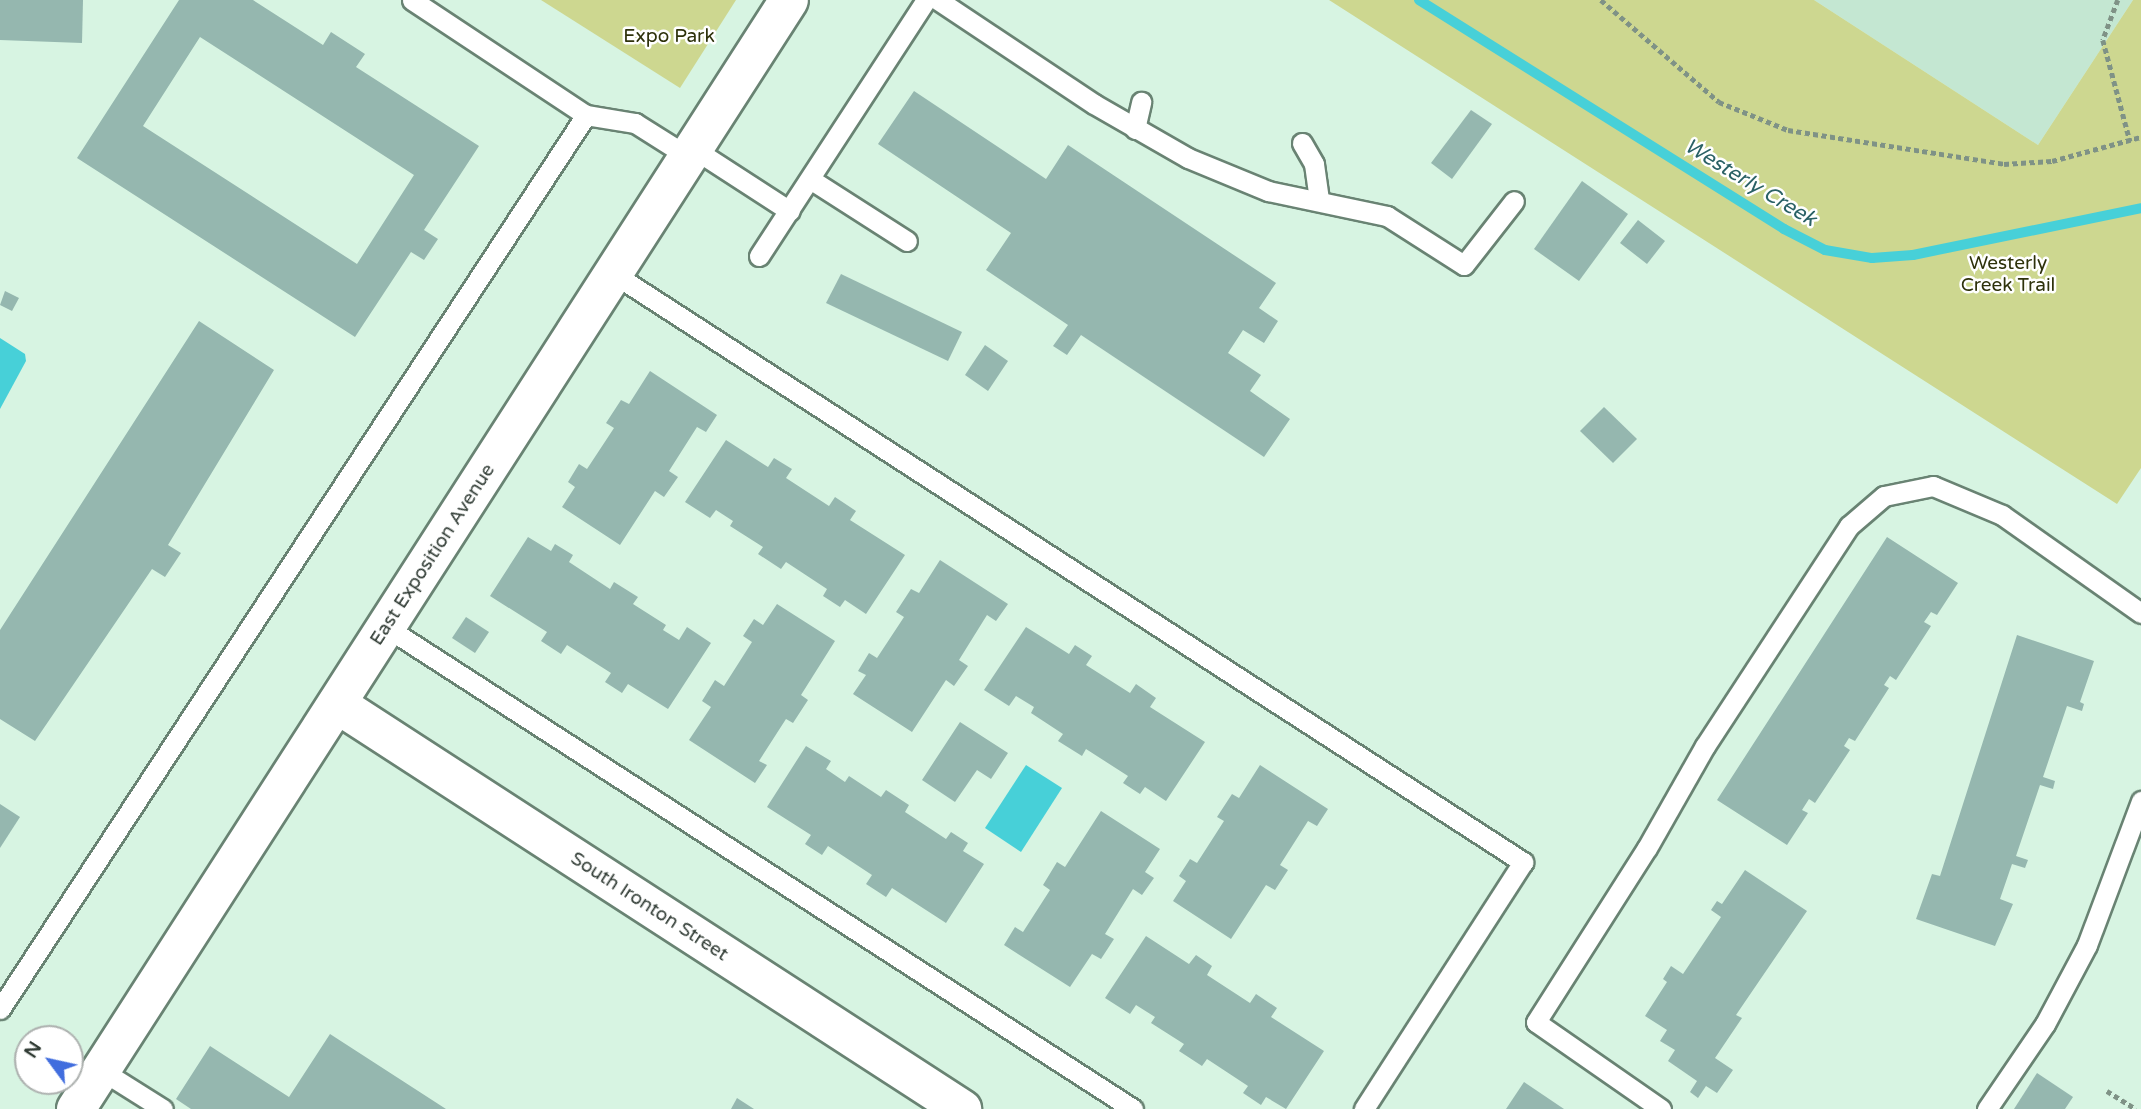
<!DOCTYPE html>
<style>
body{margin:0}
#map{position:relative;width:2141px;height:1109px;overflow:hidden;background:#d7f4e2;font-family:"Varela Round",sans-serif}
div>[style]{position:absolute}
.built>*{inset:0;background:#c4e7d2}
.green>*{inset:0;background:#cdd790}
.water>*{inset:0;background:#47d0d8}
.stream>*{height:10px;margin:-5px;padding:0 5px;transform-origin:5px;border-radius:5px;background:#47d0d8}
.building>*{inset:0;background:#95b7af}
.path>*{height:4.5px;margin-top:-2.25px;transform-origin:0;background:repeating-linear-gradient(90deg,#7f9286 0 5px,transparent 0 8.5px)}
.roads{filter:drop-shadow(2px 0 #698373) drop-shadow(-2px 0 #698373) drop-shadow(0 2px #698373) drop-shadow(0 -2px #698373)}
.lane>*{height:19px;margin:-9.5px;padding:0 9.5px;transform-origin:9.5px;border-radius:9.5px;background:#fff}
.street>*{height:38px;margin:-19px;padding:0 19px;transform-origin:19px;border-radius:19px;background:#fff}
.secondary>*{height:38px;margin:-19px;padding:0 19px;transform-origin:19px;border-radius:19px;background:#fff}
span{translate:-50% -50%;white-space:nowrap;text-align:center;line-height:1.15;-webkit-text-stroke:5px #fff;paint-order:stroke}
.park-label{font-size:19px;color:#2e320b}
.street-label{font-size:19px;color:#323d36}
.water-label{font-size:21px;color:#2a6165;font-style:italic}
.north{position:absolute;left:14px;top:1025px;width:70px;height:70px;box-sizing:border-box;background:#fff;border:2px solid #adb1af;border-radius:50%;rotate:303deg;font-size:19px;font-weight:700;line-height:28px;text-align:center;color:#323d36}
.north::after{content:'';display:block;margin:auto;width:24px;height:32px;background:#416dde;clip-path:polygon(50% 0,100% 100%,50% 72%,0 100%)}
</style>
<div id="map">
<div class="built">
<div style="clip-path:polygon(1814px 0,2133px 0,2038px 145px)"></div>
</div>
<div class="green">
<div style="clip-path:polygon(541px 0,736px 0,680px 88px)"></div>
<div style="clip-path:polygon(1329px 0,1814px 0,2038px 145px,2133px 0,2141px 0,2141px 468px,2117px 504px)"></div>
</div>
<div class="water">
<div style="clip-path:polygon(0 338px,25px 354px,26px 361px,0 409px)"></div>
<div style="clip-path:polygon(1026px 765px,1062px 788px,1021px 852px,985px 828px)"></div>
</div>
<div class="stream">
<div style="left:1419px;top:0;width:431px;rotate:32.1deg"></div>
<div style="left:1784px;top:229px;width:46px;rotate:27.1deg"></div>
<div style="left:1825px;top:250px;width:48px;rotate:9.7deg"></div>
<div style="left:1872px;top:258px;width:41px;rotate:-4.2deg"></div>
<div style="left:1913px;top:255px;width:233px;rotate:-11.6deg"></div>
</div>
<div class="building">
<div style="clip-path:polygon(0 0,83px 0,82px 43px,0 40px)"></div>
<div style="clip-path:polygon(evenodd,179px 0,253px 0,323px 45px,331px 32px,365px 54px,356px 67px,479px 146px,424px 230px,438px 239px,424px 260px,411px 252px,355px 337px,77px 158px,179px 0,200px 37px,414px 175px,357px 264px,143px 126px,200px 37px)"></div>
<div style="clip-path:polygon(914px 91px,1046px 179px,1068px 145px,1276px 283px,1259px 308px,1278px 321px,1264px 343px,1243px 330px,1228px 353px,1261px 375px,1250px 391px,1290px 419px,1264px 457px,1081px 335px,1067px 355px,1053px 346px,1068px 325px,986px 270px,1011px 233px,878px 144px)"></div>
<div style="clip-path:polygon(1471px 110px,1492px 124px,1452px 179px,1431px 163px)"></div>
<div style="clip-path:polygon(1582px 181px,1628px 214px,1579px 281px,1534px 249px)"></div>
<div style="clip-path:polygon(1638px 220px,1665px 241px,1647px 264px,1620px 243px)"></div>
<div style="clip-path:polygon(841px 274px,962px 332px,948px 361px,826px 303px)"></div>
<div style="clip-path:polygon(5px 291px,19px 298px,12px 311px,0 305px)"></div>
<div style="clip-path:polygon(199px 321px,274px 370px,168px 545px,181px 553px,165px 577px,152px 569px,35px 741px,0 719px,0 630px)"></div>
<div style="clip-path:polygon(985px 345px,1008px 361px,988px 391px,965px 375px)"></div>
<div style="clip-path:polygon(650px 371px,717px 415px,706px 432px,697px 427px,669px 471px,678px 477px,664px 497px,655px 491px,620px 545px,562px 507px,575px 487px,568px 482px,579px 464px,587px 469px,614px 428px,606px 423px,621px 400px,629px 404px)"></div>
<div style="clip-path:polygon(1604px 407px,1637px 439px,1613px 463px,1580px 431px)"></div>
<div style="clip-path:polygon(726px 440px,768px 467px,774px 458px,792px 469px,786px 478px,829px 506px,835px 497px,856px 511px,850px 520px,905px 555px,866px 614px,845px 600px,840px 607px,823px 596px,827px 589px,786px 562px,781px 569px,758px 554px,763px 547px,730px 526px,733px 521px,716px 510px,710px 518px,685px 502px)"></div>
<div style="clip-path:polygon(528px 537px,551px 551px,555px 544px,573px 555px,569px 562px,610px 589px,614px 582px,638px 597px,633px 604px,666px 625px,663px 630px,679px 640px,687px 627px,711px 643px,668px 709px,628px 684px,622px 693px,605px 682px,611px 673px,567px 645px,561px 654px,541px 641px,547px 632px,490px 596px)"></div>
<div style="clip-path:polygon(1887px 537px,1958px 583px,1937px 615px,1931px 612px,1924px 622px,1931px 626px,1896px 680px,1890px 676px,1884px 685px,1889px 688px,1855px 741px,1849px 738px,1844px 746px,1850px 750px,1815px 803px,1809px 799px,1802px 810px,1808px 813px,1787px 845px,1717px 800px)"></div>
<div style="clip-path:polygon(940px 560px,1008px 604px,996px 621px,987px 615px,959px 660px,968px 666px,954px 686px,946px 680px,912px 732px,853px 694px,866px 675px,858px 671px,869px 653px,877px 658px,904px 617px,896px 612px,911px 589px,919px 593px)"></div>
<div style="clip-path:polygon(777px 604px,835px 641px,801px 695px,808px 700px,793px 723px,786px 719px,759px 761px,767px 765px,755px 783px,689px 740px,711px 707px,702px 701px,715px 680px,724px 686px,752px 642px,743px 636px,754px 619px,763px 625px)"></div>
<div style="clip-path:polygon(466px 617px,489px 632px,475px 653px,452px 638px)"></div>
<div style="clip-path:polygon(1026px 627px,1069px 654px,1075px 645px,1092px 656px,1086px 665px,1130px 693px,1136px 684px,1156px 698px,1150px 707px,1205px 742px,1166px 801px,1145px 787px,1140px 794px,1123px 783px,1128px 776px,1086px 749px,1082px 756px,1058px 741px,1063px 734px,1031px 713px,1034px 707px,1016px 696px,1009px 706px,984px 690px)"></div>
<div style="clip-path:polygon(2017px 635px,2094px 661px,2080px 702px,2084px 704px,2082px 711px,2067px 706px,2043px 777px,2055px 781px,2053px 789px,2040px 785px,2016px 856px,2028px 860px,2025px 868px,2012px 864px,2000px 899px,2013px 904px,1995px 946px,1916px 919px,1932px 874px,1940px 876px)"></div>
<div style="clip-path:polygon(960px 722px,1008px 753px,991px 779px,977px 770px,955px 802px,922px 780px)"></div>
<div style="clip-path:polygon(806px 746px,831px 761px,826px 769px,845px 782px,849px 776px,881px 797px,886px 790px,909px 805px,905px 812px,946px 839px,951px 832px,968px 843px,963px 851px,984px 864px,946px 923px,892px 888px,886px 897px,866px 884px,872px 875px,828px 846px,822px 855px,805px 844px,811px 835px,767px 807px)"></div>
<div style="clip-path:polygon(1260px 765px,1328px 809px,1317px 826px,1308px 821px,1280px 865px,1288px 870px,1275px 890px,1266px 885px,1231px 939px,1173px 901px,1186px 881px,1179px 876px,1190px 859px,1197px 863px,1224px 821px,1217px 817px,1232px 794px,1239px 798px)"></div>
<div style="clip-path:polygon(0 804px,20px 817px,0 848px)"></div>
<div style="clip-path:polygon(1101px 811px,1160px 849px,1145px 872px,1154px 878px,1142px 895px,1133px 889px,1105px 934px,1114px 939px,1101px 959px,1092px 954px,1070px 987px,1004px 945px,1015px 927px,1023px 932px,1050px 890px,1043px 885px,1057px 862px,1065px 867px)"></div>
<div style="clip-path:polygon(1745px 870px,1807px 911px,1736px 1015px,1742px 1018px,1715px 1058px,1733px 1070px,1717px 1093px,1706px 1086px,1698px 1098px,1690px 1092px,1697px 1081px,1668px 1061px,1675px 1050px,1660px 1041px,1667px 1030px,1645px 1016px,1667px 982px,1663px 979px,1671px 966px,1683px 974px,1721px 917px,1711px 910px,1717px 901px,1722px 904px)"></div>
<div style="clip-path:polygon(1146px 936px,1189px 964px,1196px 955px,1212px 966px,1207px 975px,1250px 1003px,1256px 994px,1277px 1008px,1271px 1017px,1324px 1051px,1286px 1109px,1266px 1097px,1261px 1105px,1243px 1093px,1248px 1086px,1207px 1059px,1202px 1066px,1179px 1051px,1184px 1044px,1151px 1023px,1155px 1017px,1136px 1005px,1130px 1014px,1105px 998px)"></div>
<div style="clip-path:polygon(330px 1034px,446px 1109px,191px 1109px,176px 1099px,210px 1046px,289px 1097px)"></div>
<div style="clip-path:polygon(2037px 1073px,2073px 1097px,2065px 1109px,2014px 1109px)"></div>
<div style="clip-path:polygon(1524px 1082px,1564px 1109px,1506px 1109px)"></div>
<div style="clip-path:polygon(737px 1098px,754px 1109px,731px 1109px)"></div>
</div>
<div class="path">
<div style="left:1601px;top:0;width:156px;rotate:40.8deg"></div>
<div style="left:1719px;top:102px;width:74px;rotate:22.1deg"></div>
<div style="left:1788px;top:130px;width:219px;rotate:8.9deg"></div>
<div style="left:2004px;top:164px;width:48px;rotate:-3.6deg"></div>
<div style="left:2052px;top:161px;width:92px;rotate:-15.1deg"></div>
<div style="left:2118px;top:0;width:43px;rotate:110.6deg"></div>
<div style="left:2103px;top:40px;width:105px;rotate:75deg"></div>
<div style="left:2107px;top:1091px;width:34px;rotate:32deg"></div>
</div>
<div class="roads">
<div class="lane">
<div style="left:412px;top:0;width:209px;rotate:33.5deg"></div>
<div style="left:586px;top:115px;width:50px;rotate:9.3deg"></div>
<div style="left:635px;top:123px;width:64px;rotate:32.2deg"></div>
<div style="left:938px;top:0;width:187px;rotate:33.7deg"></div>
<div style="left:1094px;top:104px;width:108px;rotate:29.9deg"></div>
<div style="left:1188px;top:158px;width:87px;rotate:22.4deg"></div>
<div style="left:1268px;top:191px;width:122px;rotate:11.9deg"></div>
<div style="left:1387px;top:216px;width:91px;rotate:32.5deg"></div>
<div style="left:1464px;top:265px;width:81px;rotate:-52deg"></div>
<div style="left:1135px;top:129px;width:28px;rotate:-77deg"></div>
<div style="left:1302px;top:143px;width:24px;rotate:60deg"></div>
<div style="left:1314px;top:164px;width:37px;rotate:82deg"></div>
<div style="left:694px;top:149px;width:114px;rotate:32.9deg"></div>
<div style="left:810px;top:179px;width:115px;rotate:32.6deg"></div>
<div style="left:759px;top:256px;width:306px;rotate:-56.9deg"></div>
<div style="left:614px;top:274px;width:1083px;rotate:32.9deg"></div>
<div style="left:1523px;top:862px;width:294px;rotate:122.8deg"></div>
<div style="left:386px;top:627px;width:889px;rotate:32.83deg"></div>
<div style="left:0;top:1009px;width:1069px;rotate:-56.76deg"></div>
<div style="left:101px;top:1070px;width:73px;rotate:32.2deg"></div>
<div style="left:1661px;top:1109px;width:152px;rotate:-145.2deg"></div>
<div style="left:1536px;top:1022px;width:206px;rotate:-57.5deg"></div>
<div style="left:1647px;top:848px;width:117px;rotate:-60.4deg"></div>
<div style="left:1705px;top:746px;width:263px;rotate:-56.8deg"></div>
<div style="left:1849px;top:526px;width:46px;rotate:-40.6deg"></div>
<div style="left:1884px;top:496px;width:50px;rotate:-11.5deg"></div>
<div style="left:1933px;top:486px;width:75px;rotate:22.8deg"></div>
<div style="left:2002px;top:515px;width:170px;rotate:35.2deg"></div>
<div style="left:1987px;top:1109px;width:103px;rotate:-55.7deg"></div>
<div style="left:2045px;top:1024px;width:89px;rotate:-62deg"></div>
<div style="left:2087px;top:945px;width:154px;rotate:-69.4deg"></div>
</div>
<div class="street">
<div style="left:337px;top:704px;width:745px;rotate:32.94deg"></div>
</div>
<div class="secondary">
<div style="left:76px;top:1109px;width:1318px;rotate:-57.26deg"></div>
</div>
</div>
<div class="park-label">
<span style="left:669px;top:37px">Expo Park</span>
<span style="left:2008px;top:275px">Westerly<br>Creek Trail</span>
</div>
<div class="street-label">
<span style="left:433px;top:555px;rotate:-57deg">East Exposition Avenue</span>
<span style="left:649px;top:907px;rotate:33deg">South Ironton Street</span>
</div>
<div class="water-label">
<span style="left:1750px;top:183px;rotate:31deg">Westerly Creek</span>
</div>
<div class="north">N</div>
</div>
